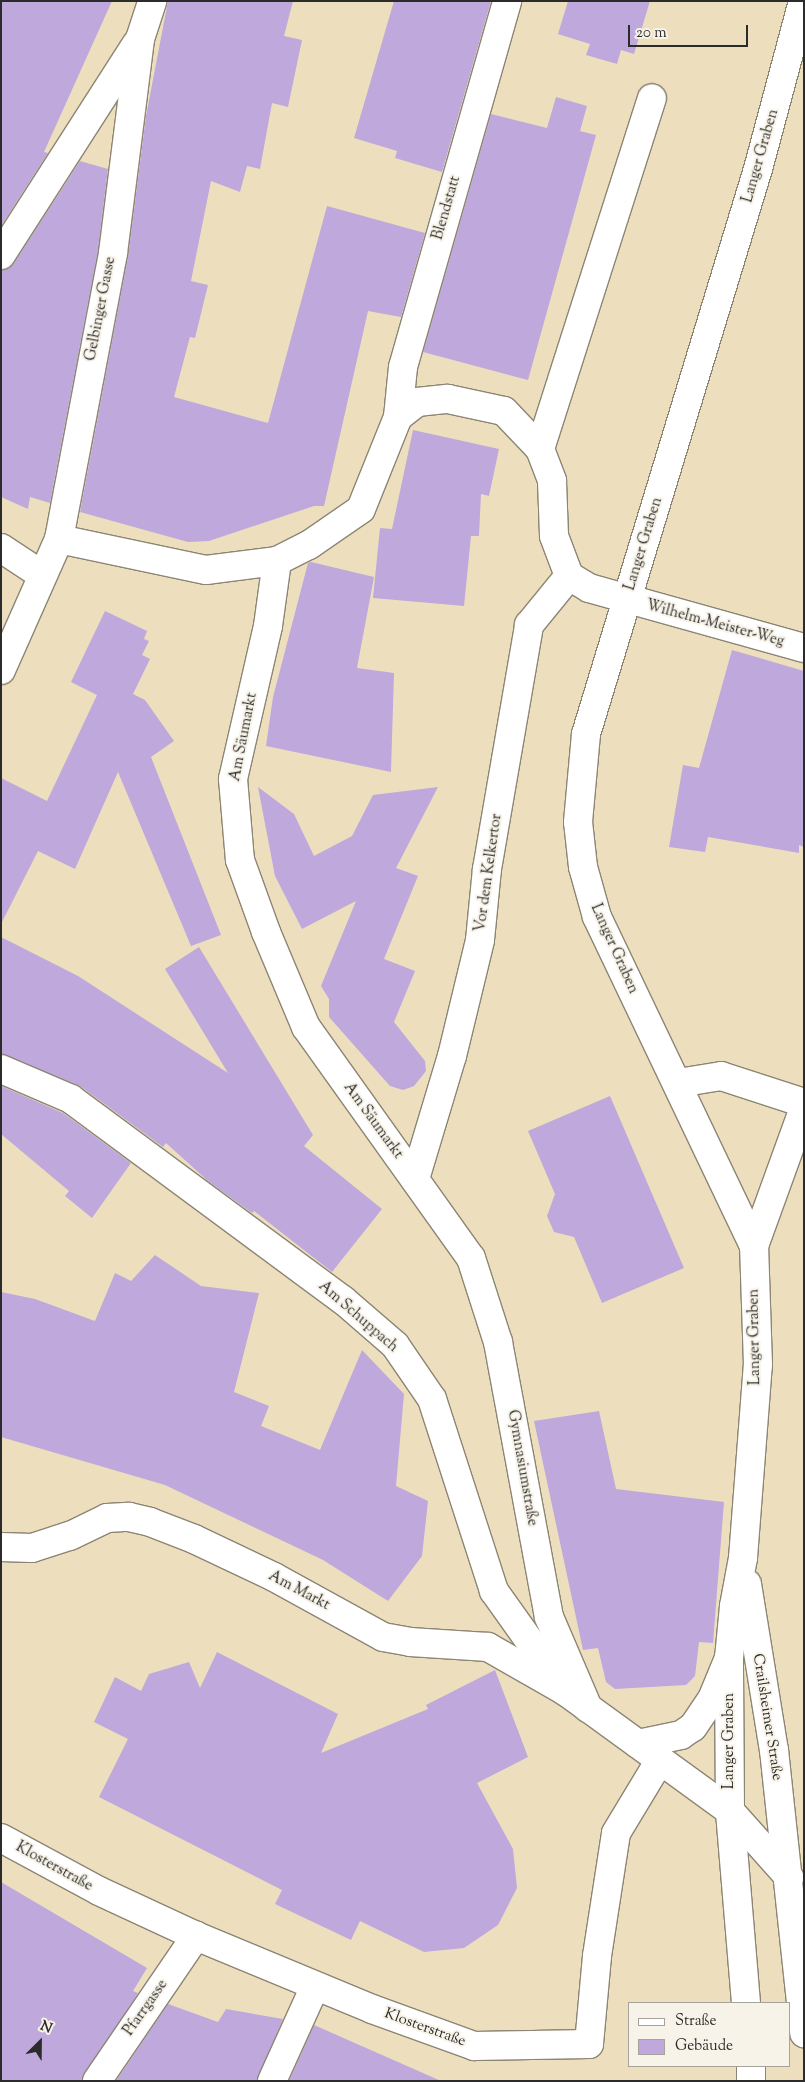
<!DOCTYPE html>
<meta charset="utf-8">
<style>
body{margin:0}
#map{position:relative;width:805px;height:2082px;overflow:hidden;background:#eddfbd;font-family:"Sorts Mill Goudy",serif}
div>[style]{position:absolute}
.building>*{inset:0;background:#bea8dc}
.roads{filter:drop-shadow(1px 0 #8c8574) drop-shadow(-1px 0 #8c8574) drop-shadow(0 1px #8c8574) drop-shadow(0 -1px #8c8574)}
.minor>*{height:28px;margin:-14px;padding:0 14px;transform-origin:14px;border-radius:14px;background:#fff}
.major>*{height:28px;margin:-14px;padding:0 14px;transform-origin:14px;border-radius:14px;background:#fff}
span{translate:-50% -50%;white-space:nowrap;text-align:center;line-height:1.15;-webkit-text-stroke:4px #f7f3e8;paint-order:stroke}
.street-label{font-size:15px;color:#2b2b2b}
.frame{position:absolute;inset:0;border:2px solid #2b2b2b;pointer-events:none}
.legend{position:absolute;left:628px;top:2002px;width:162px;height:65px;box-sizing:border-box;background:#f7f3e8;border:1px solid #a5a39c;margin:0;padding:6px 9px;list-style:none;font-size:15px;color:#2b2b2b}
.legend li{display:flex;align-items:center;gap:10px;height:25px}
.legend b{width:25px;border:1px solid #a5a39c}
.north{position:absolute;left:15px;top:2017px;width:50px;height:50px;-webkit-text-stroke:4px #f7f3e8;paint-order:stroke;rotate:23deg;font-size:14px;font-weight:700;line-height:20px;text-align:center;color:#2b2b2b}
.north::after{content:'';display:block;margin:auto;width:18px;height:22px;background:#2b2b2b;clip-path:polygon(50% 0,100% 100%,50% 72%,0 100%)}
.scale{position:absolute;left:628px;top:25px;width:120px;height:22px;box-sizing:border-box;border:2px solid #2b2b2b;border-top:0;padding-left:6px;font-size:15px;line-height:18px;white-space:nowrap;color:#2b2b2b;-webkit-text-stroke:4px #f7f3e8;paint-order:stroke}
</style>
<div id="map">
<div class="building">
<div style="clip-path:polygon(1px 1px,112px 1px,44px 152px,48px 153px,1px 226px)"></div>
<div style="clip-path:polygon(168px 1px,293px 1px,284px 36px,302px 40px,288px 107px,272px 103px,260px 169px,247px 166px,240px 192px,211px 181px,191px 281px,208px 285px,195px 338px,190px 337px,174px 397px,268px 423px,327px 206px,425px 233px,401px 317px,368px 311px,324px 506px,314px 506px,209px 541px,188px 542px,80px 512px,128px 256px,146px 116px)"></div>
<div style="clip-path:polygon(394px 1px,491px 1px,442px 172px,395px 158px,397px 151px,354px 138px)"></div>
<div style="clip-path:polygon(568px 1px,650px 1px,634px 54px,621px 50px,617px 64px,586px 55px,590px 44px,558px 34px)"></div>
<div style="clip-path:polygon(556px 97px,587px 106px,580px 131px,596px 135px,528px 380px,423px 352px,491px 114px,547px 128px)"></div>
<div style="clip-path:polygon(80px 161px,108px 169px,98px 251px,50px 503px,30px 497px,28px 509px,1px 497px,1px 270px,14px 263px)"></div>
<div style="clip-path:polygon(413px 430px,499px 449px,489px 496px,481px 494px,479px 536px,471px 536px,464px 606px,373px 598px,380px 528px,392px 529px)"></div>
<div style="clip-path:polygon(311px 562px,374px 577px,357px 668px,394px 673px,391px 772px,266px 746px,273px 697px,308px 563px)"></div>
<div style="clip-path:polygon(105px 611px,147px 631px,144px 639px,149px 641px,142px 655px,150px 659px,133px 694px,145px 700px,174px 741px,151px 757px,221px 935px,191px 946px,118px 772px,75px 869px,38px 851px,1px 924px,1px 778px,47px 801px,97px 695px,71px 682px)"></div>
<div style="clip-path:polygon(732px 650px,804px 671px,804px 847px,799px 845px,799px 853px,708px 837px,705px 852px,669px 847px,683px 765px,699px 768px)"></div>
<div style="clip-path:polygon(258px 787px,294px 814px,314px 856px,352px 836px,373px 795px,438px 787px,396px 868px,418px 876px,384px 959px,415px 971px,394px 1022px,425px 1061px,426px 1071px,414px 1086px,403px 1090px,390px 1086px,329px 1017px,329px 999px,321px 986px,356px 901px,302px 929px,275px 876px)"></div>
<div style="clip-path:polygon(1px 937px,78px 976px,228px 1073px,165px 969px,199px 947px,313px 1135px,304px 1146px,382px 1209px,332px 1272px,254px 1211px,252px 1213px,208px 1181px,166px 1143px,163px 1147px,80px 1086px,1px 1054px)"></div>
<div style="clip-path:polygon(1px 1086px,63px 1113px,131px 1163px,92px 1218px,65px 1196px,69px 1191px,1px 1134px)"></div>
<div style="clip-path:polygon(610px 1096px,684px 1268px,602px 1303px,574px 1237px,554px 1232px,547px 1216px,555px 1194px,528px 1131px)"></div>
<div style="clip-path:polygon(155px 1255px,201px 1286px,259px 1293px,234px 1392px,269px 1406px,261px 1426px,320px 1450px,362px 1350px,404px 1394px,396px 1486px,428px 1501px,422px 1556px,388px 1601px,323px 1560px,165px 1485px,1px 1437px,1px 1292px,35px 1299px,95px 1321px,115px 1273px,131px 1281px)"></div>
<div style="clip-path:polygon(599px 1411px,616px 1489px,724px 1502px,713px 1643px,699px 1642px,695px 1676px,686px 1685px,615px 1689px,606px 1682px,598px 1648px,583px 1650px,534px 1421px)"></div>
<div style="clip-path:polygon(217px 1652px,338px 1714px,321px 1753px,428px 1709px,426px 1705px,495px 1670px,528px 1757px,477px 1783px,513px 1849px,517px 1888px,498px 1925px,464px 1948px,424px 1952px,360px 1921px,351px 1940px,275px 1904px,282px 1890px,99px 1797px,128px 1739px,94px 1722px,115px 1677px,141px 1691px,149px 1674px,189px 1662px,200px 1688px)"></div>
<div style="clip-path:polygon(1px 1882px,147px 1968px,133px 1991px,138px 1993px,82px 2081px,1px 2081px)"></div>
<div style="clip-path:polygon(168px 2004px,218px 2022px,226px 2009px,283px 2019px,257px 2081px,116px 2081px)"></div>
<div style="clip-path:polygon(314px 2025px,441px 2081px,289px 2081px)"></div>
</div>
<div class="roads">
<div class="minor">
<div style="left:1px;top:255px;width:250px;rotate:-57.3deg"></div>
<div style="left:398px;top:417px;width:50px;rotate:-84.3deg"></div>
<div style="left:403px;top:367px;width:380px;rotate:-74.1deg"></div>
<div style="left:540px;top:449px;width:368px;rotate:-72.3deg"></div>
<div style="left:59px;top:539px;width:150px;rotate:11.9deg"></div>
<div style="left:206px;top:570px;width:72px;rotate:-7.2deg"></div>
<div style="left:277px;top:561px;width:66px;rotate:97.9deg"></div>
<div style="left:268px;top:626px;width:157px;rotate:102.9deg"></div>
<div style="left:233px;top:779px;width:81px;rotate:85.1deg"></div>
<div style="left:240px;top:860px;width:77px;rotate:70.1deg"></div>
<div style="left:266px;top:932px;width:103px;rotate:67.2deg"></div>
<div style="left:306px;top:1027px;width:284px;rotate:54.5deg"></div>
<div style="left:471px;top:1258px;width:88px;rotate:72.2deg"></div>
<div style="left:498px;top:1342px;width:280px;rotate:79.5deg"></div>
<div style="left:549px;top:1617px;width:99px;rotate:66.8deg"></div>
<div style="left:1px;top:548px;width:49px;rotate:33.4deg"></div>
<div style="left:277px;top:561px;width:36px;rotate:-27deg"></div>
<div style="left:309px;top:545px;width:63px;rotate:-34.7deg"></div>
<div style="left:361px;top:509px;width:99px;rotate:-68.1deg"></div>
<div style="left:398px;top:417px;width:24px;rotate:-38deg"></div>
<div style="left:417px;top:402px;width:31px;rotate:-6deg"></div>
<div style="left:448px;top:399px;width:57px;rotate:12.1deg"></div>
<div style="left:504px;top:411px;width:52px;rotate:46.5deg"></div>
<div style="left:540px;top:449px;width:34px;rotate:69deg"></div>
<div style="left:552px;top:481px;width:55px;rotate:87.9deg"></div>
<div style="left:554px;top:536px;width:43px;rotate:69.4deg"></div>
<div style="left:569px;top:576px;width:23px;rotate:31deg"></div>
<div style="left:589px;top:588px;width:223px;rotate:15.6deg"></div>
<div style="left:1px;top:670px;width:143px;rotate:-66.1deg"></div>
<div style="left:59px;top:539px;width:291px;rotate:-79.3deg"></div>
<div style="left:113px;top:253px;width:216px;rotate:-82.8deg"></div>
<div style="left:140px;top:39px;width:40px;rotate:-72deg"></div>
<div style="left:1px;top:1069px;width:76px;rotate:23.2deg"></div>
<div style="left:71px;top:1099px;width:338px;rotate:36.5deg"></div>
<div style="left:343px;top:1300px;width:69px;rotate:40.9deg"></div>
<div style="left:395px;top:1345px;width:65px;rotate:55.6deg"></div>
<div style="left:432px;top:1399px;width:202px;rotate:72.1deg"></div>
<div style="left:494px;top:1591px;width:123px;rotate:54.6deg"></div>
<div style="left:678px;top:1083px;width:44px;rotate:-9.2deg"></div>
<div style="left:721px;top:1076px;width:87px;rotate:18deg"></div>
<div style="left:415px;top:1179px;width:128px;rotate:-73.3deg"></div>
<div style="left:452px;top:1056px;width:119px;rotate:-76.4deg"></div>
<div style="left:480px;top:940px;width:71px;rotate:-84.4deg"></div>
<div style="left:487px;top:869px;width:248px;rotate:-80.2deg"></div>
<div style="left:529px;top:625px;width:63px;rotate:-50.8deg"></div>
<div style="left:754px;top:1246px;width:147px;rotate:-70.1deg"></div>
<div style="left:1px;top:1547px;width:31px;rotate:2deg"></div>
<div style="left:32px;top:1548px;width:40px;rotate:-18deg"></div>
<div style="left:70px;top:1536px;width:41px;rotate:-25.9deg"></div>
<div style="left:107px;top:1518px;width:22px;rotate:-3deg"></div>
<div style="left:129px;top:1517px;width:22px;rotate:13deg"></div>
<div style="left:150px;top:1522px;width:47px;rotate:21.1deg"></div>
<div style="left:194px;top:1539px;width:89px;rotate:25.4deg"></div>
<div style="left:274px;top:1577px;width:124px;rotate:28.8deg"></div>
<div style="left:383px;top:1637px;width:27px;rotate:10deg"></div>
<div style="left:410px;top:1642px;width:78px;rotate:3.7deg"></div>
<div style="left:488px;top:1647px;width:89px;rotate:29.7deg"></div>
<div style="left:565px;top:1691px;width:204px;rotate:36deg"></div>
<div style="left:638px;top:1744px;width:44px;rotate:-11.8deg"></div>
<div style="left:681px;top:1735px;width:14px;rotate:-34deg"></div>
<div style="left:693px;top:1727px;width:34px;rotate:-56deg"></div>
<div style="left:712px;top:1699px;width:44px;rotate:-67.5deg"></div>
<div style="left:1px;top:1838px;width:111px;rotate:28.4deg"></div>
<div style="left:99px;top:1891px;width:107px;rotate:24.9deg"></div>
<div style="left:196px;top:1936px;width:191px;rotate:22.5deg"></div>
<div style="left:372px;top:2009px;width:109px;rotate:19.9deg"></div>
<div style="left:474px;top:2046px;width:115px;rotate:-1deg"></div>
<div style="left:589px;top:2044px;width:88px;rotate:-84.8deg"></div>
<div style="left:597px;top:1956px;width:124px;rotate:-81.2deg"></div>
<div style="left:616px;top:1833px;width:85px;rotate:-58.9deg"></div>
<div style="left:97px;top:2081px;width:176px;rotate:-55.7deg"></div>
<div style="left:272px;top:2081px;width:104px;rotate:-65.6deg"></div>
</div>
<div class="major">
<div style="left:747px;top:1584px;width:168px;rotate:80.8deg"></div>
<div style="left:774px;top:1750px;width:285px;rotate:83.9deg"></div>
<div style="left:730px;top:1811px;width:89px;rotate:48.2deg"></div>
<div style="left:746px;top:2003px;width:193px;rotate:-94.8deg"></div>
<div style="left:730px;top:1811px;width:153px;rotate:-90.4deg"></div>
<div style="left:729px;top:1658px;width:52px;rotate:-84.5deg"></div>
<div style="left:734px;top:1606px;width:49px;rotate:-79.4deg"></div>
<div style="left:743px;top:1558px;width:194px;rotate:-85.6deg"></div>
<div style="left:758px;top:1365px;width:119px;rotate:-91.9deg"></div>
<div style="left:754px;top:1246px;width:365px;rotate:-115.5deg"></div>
<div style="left:597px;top:917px;width:52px;rotate:-105.6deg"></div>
<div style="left:583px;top:867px;width:45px;rotate:-96.3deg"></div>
<div style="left:578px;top:822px;width:88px;rotate:-84.8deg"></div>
<div style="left:586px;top:734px;width:591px;rotate:-73.07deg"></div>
<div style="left:758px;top:169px;width:174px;rotate:-75deg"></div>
<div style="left:751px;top:2066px;width:15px;rotate:90deg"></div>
</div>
</div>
<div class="street-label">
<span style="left:761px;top:156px;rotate:-74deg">Langer Graben</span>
<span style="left:447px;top:208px;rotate:-74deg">Blendstatt</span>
<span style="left:101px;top:309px;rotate:-79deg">Gelbinger Gasse</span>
<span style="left:644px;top:544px;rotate:-73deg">Langer Graben</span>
<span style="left:715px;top:624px;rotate:15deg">Wilhelm-Meister-Weg</span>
<span style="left:244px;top:737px;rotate:-79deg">Am Säumarkt</span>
<span style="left:489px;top:873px;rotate:-82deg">Vor dem Kelkertor</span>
<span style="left:614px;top:949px;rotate:66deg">Langer Graben</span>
<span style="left:373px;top:1121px;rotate:54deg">Am Säumarkt</span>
<span style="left:358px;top:1317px;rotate:41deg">Am Schuppach</span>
<span style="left:755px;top:1337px;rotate:-91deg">Langer Graben</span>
<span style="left:522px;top:1468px;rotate:80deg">Gymnasiumstraße</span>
<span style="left:299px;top:1591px;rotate:28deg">Am Markt</span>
<span style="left:767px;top:1717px;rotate:81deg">Crailsheimer Straße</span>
<span style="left:730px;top:1741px;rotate:-90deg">Langer Graben</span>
<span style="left:54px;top:1867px;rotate:29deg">Klosterstraße</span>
<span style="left:146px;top:2008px;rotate:-55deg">Pfarrgasse</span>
<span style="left:425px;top:2028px;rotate:20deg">Klosterstraße</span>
</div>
<div class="frame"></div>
<ul class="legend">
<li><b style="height:6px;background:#fff"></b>Straße</li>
<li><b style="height:14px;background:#bea8dc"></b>Gebäude</li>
</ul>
<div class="north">N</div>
<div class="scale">20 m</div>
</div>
